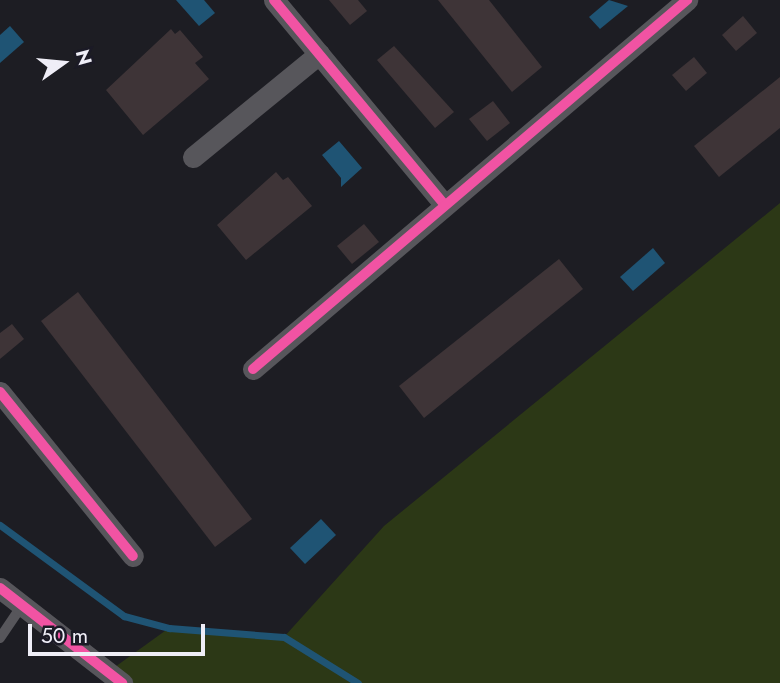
<!DOCTYPE html>
<style>
body{margin:0}
#map{position:relative;width:780px;height:683px;overflow:hidden;background:#1d1d23;font-family:Jost,sans-serif}
div>[style]{position:absolute}
.green>*{inset:0;background:#2c3816}
.water>*{inset:0;background:#1f5474}
.stream>*{height:7px;margin:-3.5px;padding:0 3.5px;transform-origin:3.5px;border-radius:3.5px;background:#1f5474}
.building>*{inset:0;background:#3e3437}
.lane>*{height:10px;margin:-5px;padding:0 5px;transform-origin:5px;border-radius:5px;background:#57565b}
.street>*{height:21px;margin:-10.5px;padding:0 10.5px;transform-origin:10.5px;border-radius:10.5px;background:#57565b}
.cycleway>*{height:10px;margin:-5px;padding:0 5px;transform-origin:5px;border-radius:5px;background:#f153a3}
span{translate:-50% -50%;white-space:nowrap;text-align:center;line-height:1.15;-webkit-text-stroke:6px #1b1a26;paint-order:stroke}
.north{position:absolute;left:28px;top:28px;width:70px;height:70px;-webkit-text-stroke:5px #1b1a26;paint-order:stroke;rotate:75deg;font-size:19px;font-weight:700;line-height:28px;text-align:center;color:#efeef7}
.north::after{content:'';display:block;margin:auto;width:24px;height:32px;background:#efeef7;clip-path:polygon(50% 0,100% 100%,50% 72%,0 100%)}
.scale{position:absolute;left:28px;top:624px;width:177px;height:32px;box-sizing:border-box;border:4px solid #efeef7;border-top:0;padding-left:9px;font-size:21px;line-height:24px;white-space:nowrap;color:#efeef7;-webkit-text-stroke:5px #1b1a26;paint-order:stroke}
</style>
<div id="map">
<div class="green">
<div style="clip-path:polygon(780px 203px,780px 683px,122px 683px,108px 672px,169px 628px,284px 637px,384px 526px)"></div>
</div>
<div class="water">
<div style="clip-path:polygon(176px 0,204px 0,215px 13px,199px 26px)"></div>
<div style="clip-path:polygon(609px 0,628px 6px,600px 29px,589px 17px)"></div>
<div style="clip-path:polygon(10px 26px,24px 42px,0 63px,0 35px)"></div>
<div style="clip-path:polygon(339px 141px,362px 168px,341px 187px,341px 178px,322px 155px)"></div>
<div style="clip-path:polygon(653px 248px,665px 263px,633px 291px,620px 277px)"></div>
<div style="clip-path:polygon(321px 519px,336px 535px,305px 564px,290px 548px)"></div>
</div>
<div class="stream">
<div style="left:0;top:525px;width:154px;rotate:36.3deg"></div>
<div style="left:124px;top:616px;width:47px;rotate:14.9deg"></div>
<div style="left:169px;top:628px;width:115px;rotate:4.5deg"></div>
<div style="left:284px;top:637px;width:87px;rotate:31.9deg"></div>
</div>
<div class="building">
<div style="clip-path:polygon(329px 0,358px 0,367px 11px,350px 25px)"></div>
<div style="clip-path:polygon(438px 0,489px 0,542px 67px,512px 92px)"></div>
<div style="clip-path:polygon(743px 16px,757px 33px,736px 51px,722px 35px)"></div>
<div style="clip-path:polygon(171px 29px,175px 34px,180px 30px,203px 57px,195px 63px,209px 79px,143px 135px,106px 90px)"></div>
<div style="clip-path:polygon(394px 46px,454px 112px,435px 128px,377px 60px)"></div>
<div style="clip-path:polygon(694px 57px,707px 73px,686px 91px,672px 75px)"></div>
<div style="clip-path:polygon(780px 77px,780px 128px,719px 177px,694px 146px)"></div>
<div style="clip-path:polygon(493px 101px,510px 123px,487px 141px,469px 119px)"></div>
<div style="clip-path:polygon(276px 172px,283px 180px,288px 177px,312px 206px,246px 260px,217px 225px)"></div>
<div style="clip-path:polygon(364px 224px,379px 242px,352px 264px,337px 246px)"></div>
<div style="clip-path:polygon(559px 259px,583px 289px,424px 418px,399px 386px)"></div>
<div style="clip-path:polygon(78px 292px,252px 519px,215px 547px,41px 321px)"></div>
<div style="clip-path:polygon(12px 324px,24px 339px,0 359px,0 333px)"></div>
</div>
<div class="lane">
<div style="left:0;top:638px;width:40px;rotate:-56deg"></div>
</div>
<div class="street">
<div style="left:274px;top:0;width:266px;rotate:50.2deg"></div>
<div style="left:193px;top:157px;width:163px;rotate:-39.3deg"></div>
<div style="left:253px;top:369px;width:570px;rotate:-40.37deg"></div>
<div style="left:0;top:392px;width:211px;rotate:51deg"></div>
<div style="left:0;top:588px;width:155px;rotate:37.9deg"></div>
</div>
<div class="cycleway">
<div style="left:274px;top:0;width:266px;rotate:50.2deg"></div>
<div style="left:253px;top:369px;width:570px;rotate:-40.37deg"></div>
<div style="left:0;top:392px;width:211px;rotate:51deg"></div>
<div style="left:0;top:588px;width:155px;rotate:37.9deg"></div>
</div>
<div class="north">N</div>
<div class="scale">50 m</div>
</div>
